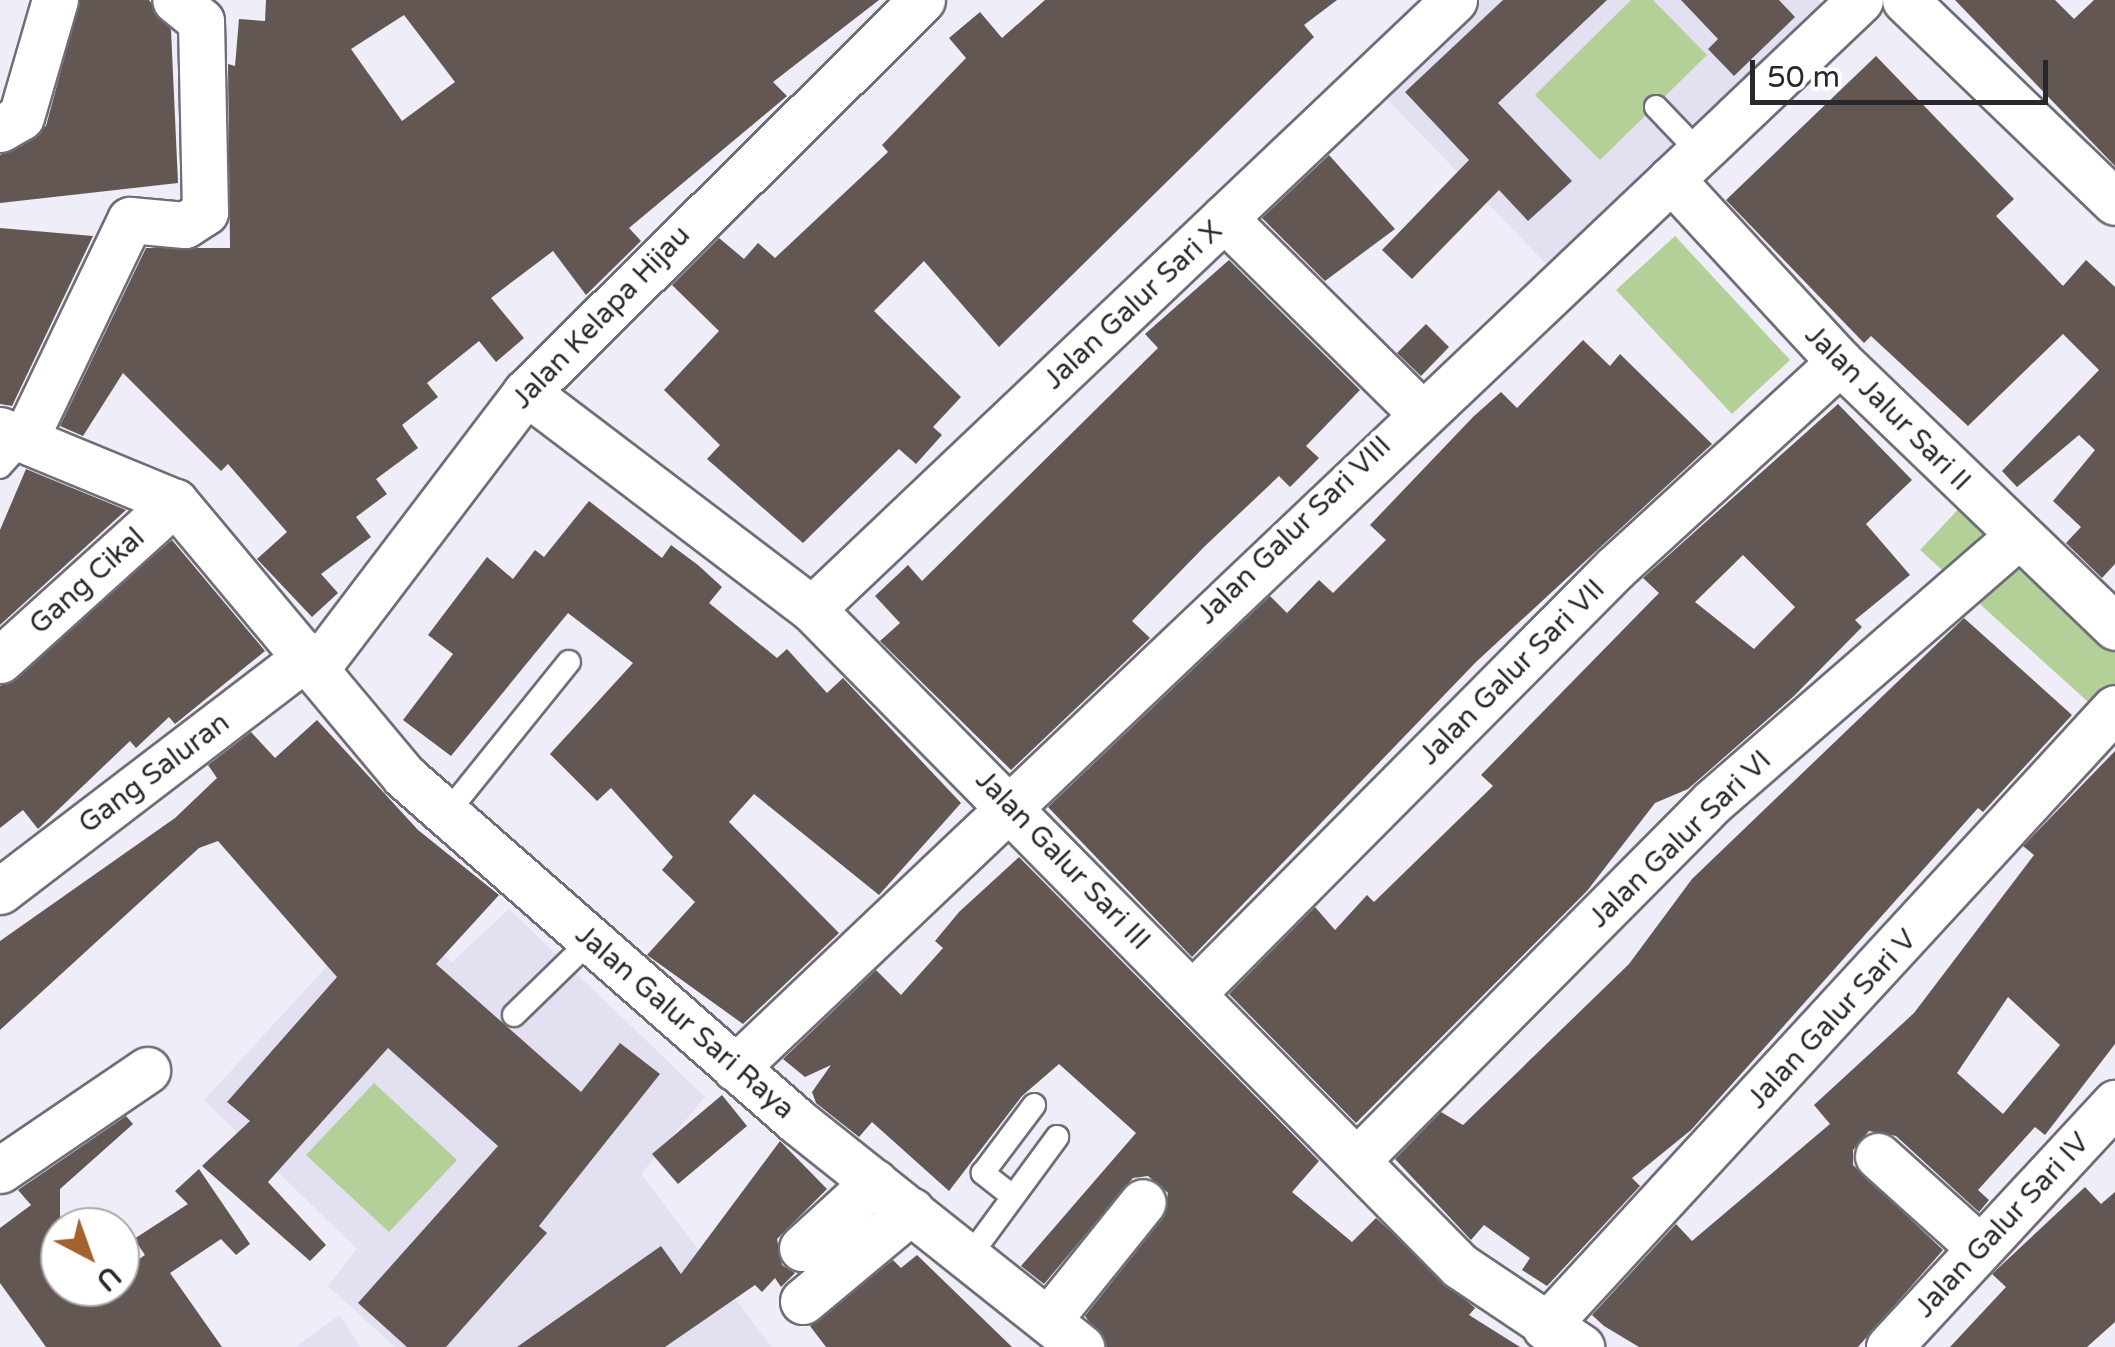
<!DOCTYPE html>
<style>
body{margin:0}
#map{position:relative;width:2115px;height:1347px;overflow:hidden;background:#efedf8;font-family:"Varela Round",sans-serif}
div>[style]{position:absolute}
.built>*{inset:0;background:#e3e0f2}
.green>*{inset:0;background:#b2d098}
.building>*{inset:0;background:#625753}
.roads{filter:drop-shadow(2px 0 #6f6d77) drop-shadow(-2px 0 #6f6d77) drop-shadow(0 2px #6f6d77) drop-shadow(0 -2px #6f6d77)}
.service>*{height:22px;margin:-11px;padding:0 11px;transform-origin:11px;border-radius:11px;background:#fff}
.minor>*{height:45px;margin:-22.5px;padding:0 22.5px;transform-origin:22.5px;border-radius:22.5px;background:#fff}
span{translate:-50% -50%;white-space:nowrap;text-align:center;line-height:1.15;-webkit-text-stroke:10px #fff;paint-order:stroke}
.street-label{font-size:28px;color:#29282c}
.north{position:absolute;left:40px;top:1207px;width:100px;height:100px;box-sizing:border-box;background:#fff;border:2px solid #a9a9ab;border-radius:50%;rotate:139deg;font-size:28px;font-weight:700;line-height:40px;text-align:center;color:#29282c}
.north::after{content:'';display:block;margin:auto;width:35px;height:45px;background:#a4632d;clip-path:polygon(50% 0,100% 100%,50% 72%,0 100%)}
.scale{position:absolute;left:1750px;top:60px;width:298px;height:45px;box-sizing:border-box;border:5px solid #29282c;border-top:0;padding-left:12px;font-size:30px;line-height:35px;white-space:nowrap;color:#29282c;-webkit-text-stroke:8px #fff;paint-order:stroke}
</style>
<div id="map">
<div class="built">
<div style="clip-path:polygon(1481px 0,1819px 0,1828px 9px,1553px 271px,1382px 94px)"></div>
<div style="clip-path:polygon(384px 904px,452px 962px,509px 909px,705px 1097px,641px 1174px,772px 1347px,395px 1347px,328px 1286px,357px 1249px,204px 1100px)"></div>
<div style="clip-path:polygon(340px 1315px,360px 1347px,295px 1347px)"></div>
</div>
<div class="green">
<div style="clip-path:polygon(1631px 0,1653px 0,1707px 55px,1600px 160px,1535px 95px)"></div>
<div style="clip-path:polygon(1675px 236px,1790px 360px,1732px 414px,1616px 290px)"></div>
<div style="clip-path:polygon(1966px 501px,2115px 647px,2115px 690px,2097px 710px,1920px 550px)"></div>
<div style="clip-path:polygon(374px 1083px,457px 1160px,389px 1232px,306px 1155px)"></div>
</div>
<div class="building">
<div style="clip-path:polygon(80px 0,149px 0,171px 30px,178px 183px,0 203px,0 155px,46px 126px)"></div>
<div style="clip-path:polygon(evenodd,266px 0,879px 0,773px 82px,787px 96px,629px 228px,641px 241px,586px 295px,553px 251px,491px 298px,524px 338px,496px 362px,479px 341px,427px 383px,438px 397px,402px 425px,418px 448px,376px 479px,387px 494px,356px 517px,371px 537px,321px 574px,338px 593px,312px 617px,257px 559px,287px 532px,228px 464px,221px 471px,123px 373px,83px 436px,60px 426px,146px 248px,230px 248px,228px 64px,235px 66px,239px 19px,265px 21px,266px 0,404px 15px,455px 82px,402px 121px,351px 49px,404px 15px)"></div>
<div style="clip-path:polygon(1045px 0,1337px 0,1304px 25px,1314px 37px,999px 347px,924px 261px,874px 311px,961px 397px,933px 427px,942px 435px,916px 464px,899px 449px,803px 543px,707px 459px,720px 445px,664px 390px,719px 331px,672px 285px,719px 238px,744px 259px,758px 243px,775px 258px,888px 152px,882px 145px,966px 58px,949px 38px,980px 12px,1002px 38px)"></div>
<div style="clip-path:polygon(1503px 0,1607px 0,1498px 103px,1572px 181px,1528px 221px,1499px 190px,1412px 279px,1382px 250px,1469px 160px,1405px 92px)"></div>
<div style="clip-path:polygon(1681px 0,1779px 0,1795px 17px,1734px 76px,1708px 49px,1718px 39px)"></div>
<div style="clip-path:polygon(1955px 0,2055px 0,2074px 19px,2094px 0,2115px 0,2115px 166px)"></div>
<div style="clip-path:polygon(1876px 56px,2014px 199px,1996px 216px,2063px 286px,2086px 260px,2115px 287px,2115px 564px,2102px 578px,2066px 543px,2081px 527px,2053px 501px,2095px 450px,2079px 435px,2017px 487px,2002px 471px,2099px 370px,2063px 334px,1968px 426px,1871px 336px,1864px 343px,1726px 200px)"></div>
<div style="clip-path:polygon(1329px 155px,1395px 229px,1325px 281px,1262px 218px)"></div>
<div style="clip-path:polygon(0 228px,93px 236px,12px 406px,0 404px)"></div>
<div style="clip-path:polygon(1229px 260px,1360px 390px,1306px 446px,1319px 458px,1290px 487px,1279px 476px,1204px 547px,1132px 621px,1150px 638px,1011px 770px,880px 641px,900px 623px,875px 596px,908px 565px,922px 581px,1158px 348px,1145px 334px)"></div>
<div style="clip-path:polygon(1426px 324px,1449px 347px,1421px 376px,1397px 353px)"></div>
<div style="clip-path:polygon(1583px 340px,1610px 366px,1620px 354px,1712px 444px,1476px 662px,1192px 957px,1048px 807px,1270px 596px,1287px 613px,1319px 580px,1333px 593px,1386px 540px,1370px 525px,1473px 417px,1501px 392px,1517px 408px)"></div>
<div style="clip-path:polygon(evenodd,1838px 404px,1912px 480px,1866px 524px,1910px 575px,1855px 620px,1862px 627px,1794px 696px,1688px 789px,1655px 803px,1587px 891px,1356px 1123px,1229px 994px,1315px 907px,1335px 930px,1367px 895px,1374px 902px,1493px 786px,1481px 775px,1659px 593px,1643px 578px,1838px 404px,1743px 555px,1795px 607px,1754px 649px,1695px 602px,1743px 555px)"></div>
<div style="clip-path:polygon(26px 469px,126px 510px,0 625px,0 530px)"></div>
<div style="clip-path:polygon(589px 501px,662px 558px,671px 545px,698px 565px,722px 587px,709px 603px,777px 658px,787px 649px,827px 693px,843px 678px,961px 803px,879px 895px,754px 794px,729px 822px,839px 933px,743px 1024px,647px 955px,695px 902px,662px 870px,673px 857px,611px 788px,597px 801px,550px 754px,633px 663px,568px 613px,451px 756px,403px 720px,453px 654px,428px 635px,487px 557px,513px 579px,535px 550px,544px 557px)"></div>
<div style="clip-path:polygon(172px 540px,265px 651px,175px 724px,169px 717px,136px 748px,130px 741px,38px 829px,23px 810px,0 828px,0 686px)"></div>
<div style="clip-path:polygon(1964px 618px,2072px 715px,1983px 812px,1978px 808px,1691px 1130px,1632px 1178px,1640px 1186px,1547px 1286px,1522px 1270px,1530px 1258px,1484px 1225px,1471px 1240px,1395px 1159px,1441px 1112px,1463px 1125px,1629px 964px,1692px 879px)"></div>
<div style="clip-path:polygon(317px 720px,418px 830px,499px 895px,436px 964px,581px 1092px,620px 1043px,660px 1074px,539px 1226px,547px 1233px,446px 1347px,407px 1347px,358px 1303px,498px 1146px,388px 1048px,268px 1182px,326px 1245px,310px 1261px,202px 1166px,250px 1121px,227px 1102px,337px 977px,218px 841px,199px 848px,0 1030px,0 941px,175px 818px,217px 778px,208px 765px,251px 732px,275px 758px)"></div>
<div style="clip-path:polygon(evenodd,2115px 751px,2115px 1044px,2045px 1135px,2035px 1127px,1978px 1190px,1989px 1200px,1979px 1212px,1896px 1136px,1869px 1131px,1853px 1150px,1853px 1165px,1943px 1250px,1858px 1347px,1639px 1347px,1604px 1326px,1592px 1315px,1676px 1224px,1692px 1241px,1830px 1124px,1814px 1105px,1914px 1013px,2034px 855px,2023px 846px,2115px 751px,2008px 997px,2060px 1045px,2003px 1114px,1957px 1073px,2008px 997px)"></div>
<div style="clip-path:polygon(1019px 857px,1319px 1161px,1292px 1192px,1352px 1242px,1376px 1218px,1475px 1308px,1469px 1315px,1520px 1347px,1107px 1347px,1085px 1316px,1163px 1218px,1168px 1193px,1148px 1176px,1133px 1178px,1044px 1284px,1021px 1266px,1136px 1133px,1059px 1064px,1022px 1096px,949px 1191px,872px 1122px,859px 1137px,816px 1103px,812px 1092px,831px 1065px,805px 1077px,783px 1059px,876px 970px,901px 995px,943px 948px,935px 941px,959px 912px)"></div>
<div style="clip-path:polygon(722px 1095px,747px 1126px,678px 1184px,652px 1154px)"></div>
<div style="clip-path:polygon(126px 1116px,133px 1124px,60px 1189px,60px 1287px,120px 1287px,120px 1272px,145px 1255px,134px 1239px,188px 1204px,175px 1191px,199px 1169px,250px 1244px,236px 1255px,221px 1239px,170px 1273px,222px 1347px,46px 1347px,0 1283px,0 1228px,31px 1205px,18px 1190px)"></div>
<div style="clip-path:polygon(780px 1141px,827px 1189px,777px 1239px,782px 1265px,795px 1273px,781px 1287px,775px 1278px,762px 1292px,755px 1285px,665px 1347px,517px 1347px,661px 1246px,681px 1274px)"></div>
<div style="clip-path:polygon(2085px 1187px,2101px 1204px,2115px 1192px,2115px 1322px,2087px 1347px,1950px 1347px,2006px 1287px,1992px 1274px)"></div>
<div style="clip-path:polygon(917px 1255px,1012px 1347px,826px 1347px,810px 1326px,893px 1260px,901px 1268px)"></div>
</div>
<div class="roads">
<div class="service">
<div style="left:1656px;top:107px;width:62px;rotate:46.3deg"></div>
<div style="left:0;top:467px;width:38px;rotate:-48deg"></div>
<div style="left:447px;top:813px;width:194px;rotate:-51.1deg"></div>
<div style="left:514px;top:1015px;width:107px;rotate:-44.2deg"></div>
<div style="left:1011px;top:1195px;width:36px;rotate:-142deg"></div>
<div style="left:983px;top:1173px;width:85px;rotate:-53.1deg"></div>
<div style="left:969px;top:1257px;width:149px;rotate:-53.7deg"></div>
</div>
<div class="minor">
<div style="left:1905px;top:0;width:291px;rotate:43.9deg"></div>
<div style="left:0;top:129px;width:24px;rotate:-30deg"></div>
<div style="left:21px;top:117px;width:122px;rotate:-73.8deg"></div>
<div style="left:1671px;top:179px;width:249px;rotate:47.3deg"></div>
<div style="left:1840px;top:362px;width:382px;rotate:43.9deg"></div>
<div style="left:1224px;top:218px;width:274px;rotate:44.7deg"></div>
<div style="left:526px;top:392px;width:359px;rotate:37.2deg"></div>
<div style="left:812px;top:609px;width:923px;rotate:45.4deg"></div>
<div style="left:1460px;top:1266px;width:146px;rotate:33.8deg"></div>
<div style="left:0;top:430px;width:189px;rotate:22.4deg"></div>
<div style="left:175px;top:502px;width:357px;rotate:50.1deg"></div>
<div style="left:404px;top:776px;width:524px;rotate:41.29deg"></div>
<div style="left:798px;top:1122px;width:362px;rotate:38.5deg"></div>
<div style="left:25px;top:439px;width:243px;rotate:-64.4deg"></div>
<div style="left:130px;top:220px;width:55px;rotate:5.2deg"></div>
<div style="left:185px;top:225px;width:24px;rotate:-33deg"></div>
<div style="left:205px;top:212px;width:191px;rotate:-91.2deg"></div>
<div style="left:201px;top:21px;width:33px;rotate:-141deg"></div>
<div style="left:812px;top:609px;width:885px;rotate:-43.49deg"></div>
<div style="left:0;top:660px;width:236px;rotate:-42.1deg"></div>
<div style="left:318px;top:666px;width:344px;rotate:-52.8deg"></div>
<div style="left:526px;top:392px;width:557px;rotate:-44.71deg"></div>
<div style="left:0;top:891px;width:389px;rotate:-37.4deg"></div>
<div style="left:1193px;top:993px;width:599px;rotate:-45.2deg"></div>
<div style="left:1615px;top:568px;width:305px;rotate:-42.5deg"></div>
<div style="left:735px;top:1068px;width:1551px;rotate:-43.51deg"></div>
<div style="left:1878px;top:1156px;width:137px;rotate:42deg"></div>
<div style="left:1359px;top:1158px;width:501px;rotate:-45.24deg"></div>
<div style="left:1712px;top:802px;width:404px;rotate:-41deg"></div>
<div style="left:0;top:1170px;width:178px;rotate:-34.2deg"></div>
<div style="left:802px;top:1248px;width:98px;rotate:-42.5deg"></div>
<div style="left:803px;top:1301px;width:141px;rotate:-39.8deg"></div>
<div style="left:1048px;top:1320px;width:151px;rotate:-51.2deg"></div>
<div style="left:1545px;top:1327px;width:841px;rotate:-47.36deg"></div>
<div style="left:1889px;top:1347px;width:333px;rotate:-47.2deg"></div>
</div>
</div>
<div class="street-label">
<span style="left:1133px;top:305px;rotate:-43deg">Jalan Galur Sari X</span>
<span style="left:601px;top:317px;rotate:-46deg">Jalan Kelapa Hijau</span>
<span style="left:1888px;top:408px;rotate:45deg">Jalan Jalur Sari II</span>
<span style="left:1294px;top:530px;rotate:-44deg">Jalan Galur Sari VIII</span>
<span style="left:87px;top:581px;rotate:-42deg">Gang Cikal</span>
<span style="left:1512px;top:672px;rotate:-45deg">Jalan Galur Sari VII</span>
<span style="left:154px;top:773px;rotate:-37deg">Gang Saluran</span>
<span style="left:1680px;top:839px;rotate:-44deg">Jalan Galur Sari VI</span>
<span style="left:1063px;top:860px;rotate:46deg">Jalan Galur Sari III</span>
<span style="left:1832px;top:1019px;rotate:-47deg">Jalan Galur Sari V</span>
<span style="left:685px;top:1022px;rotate:41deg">Jalan Galur Sari Raya</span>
<span style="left:2002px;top:1225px;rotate:-47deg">Jalan Galur Sari IV</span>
</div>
<div class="north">U</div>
<div class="scale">50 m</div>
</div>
